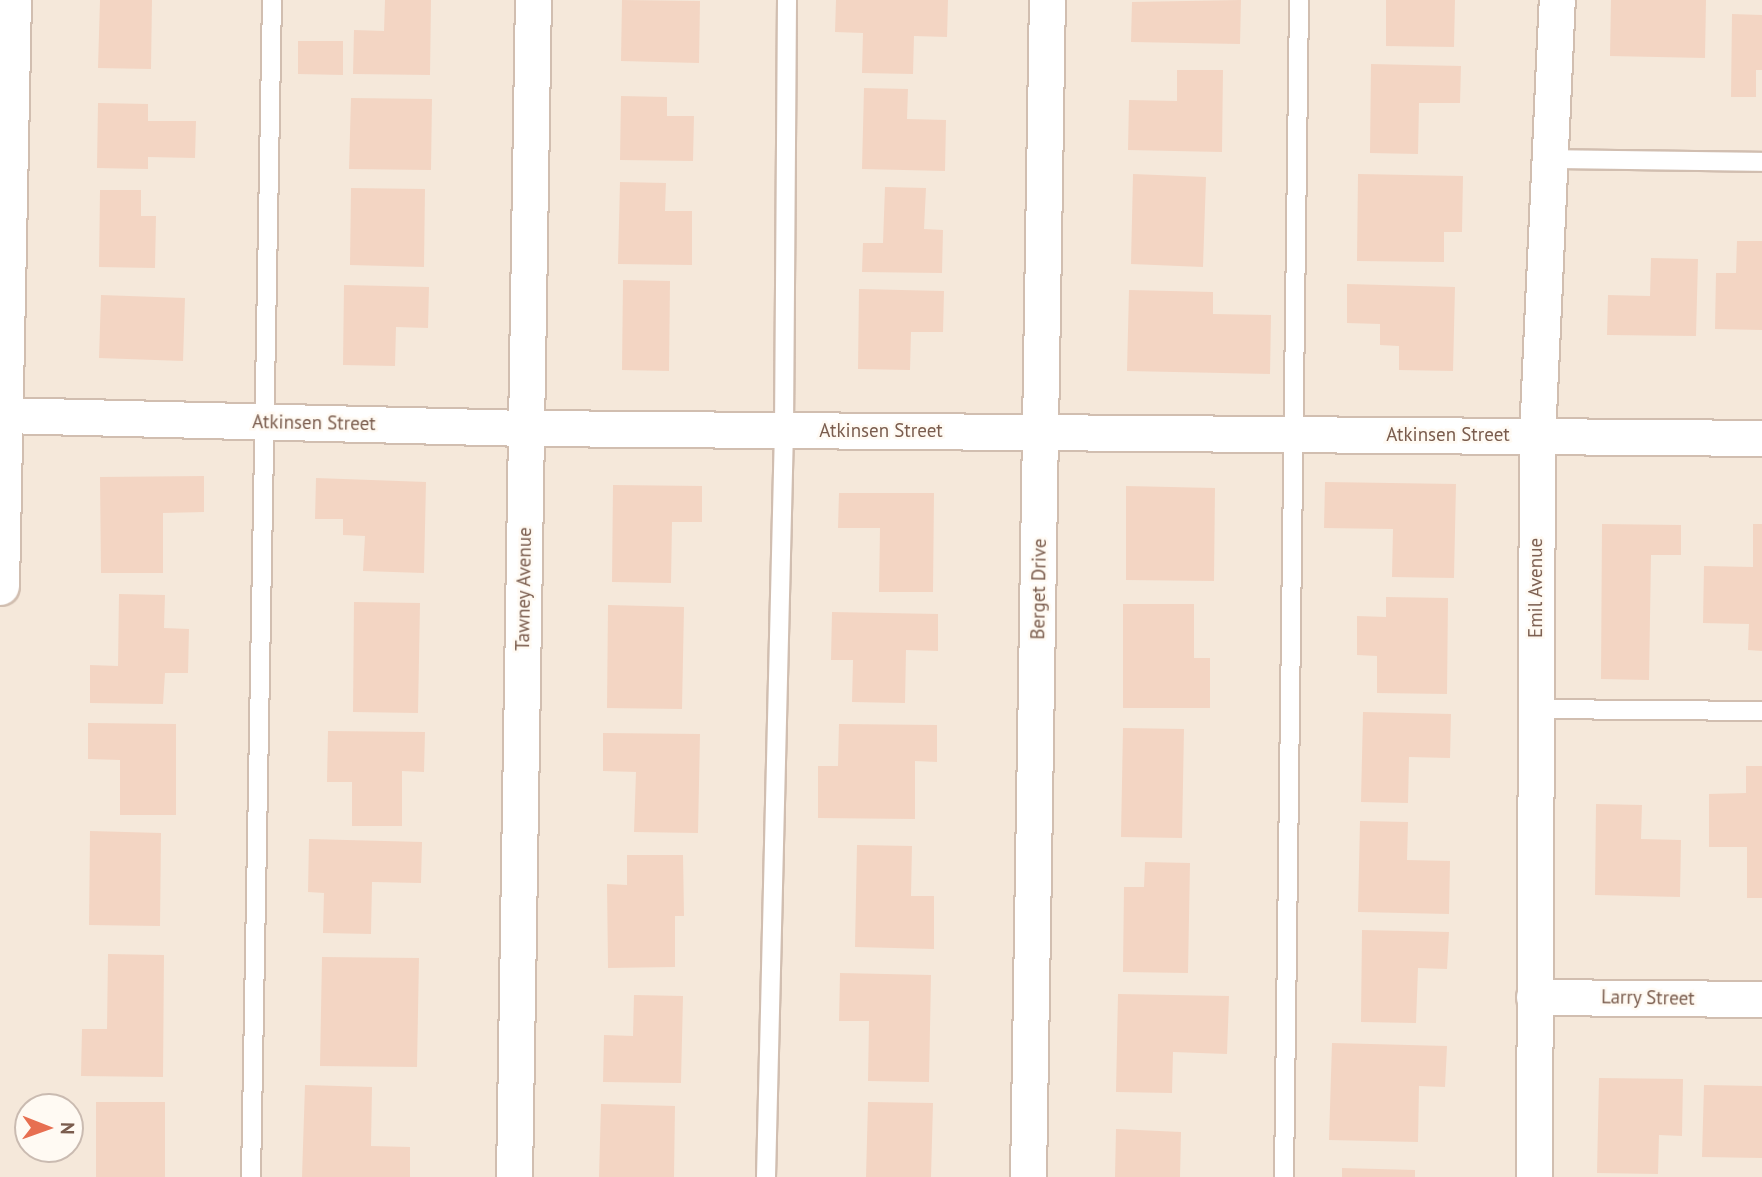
<!DOCTYPE html>
<style>
body{margin:0}
#map{position:relative;width:1762px;height:1177px;overflow:hidden;background:#fdf6ec;font-family:"PT Sans",sans-serif}
div>[style]{position:absolute}
.residential>*{inset:0;background:#f5e8da}
.building>*{inset:0;background:#f3d5c3}
.roads{filter:drop-shadow(2px 0 #d1beb0) drop-shadow(-2px 0 #d1beb0) drop-shadow(0 2px #d1beb0) drop-shadow(0 -2px #d1beb0)}
.service>*{height:18px;margin:-9px;padding:0 9px;transform-origin:9px;border-radius:9px;background:#fff}
.minor>*{height:35px;margin:-17.5px;padding:0 17.5px;transform-origin:17.5px;border-radius:17.5px;background:#fff}
.tertiary>*{height:38px;margin:-19px;padding:0 19px;transform-origin:19px;border-radius:19px;background:#fff}
span{translate:-50% -50%;white-space:nowrap;text-align:center;line-height:1.15;-webkit-text-stroke:5px #fffaf3;paint-order:stroke}
.street-label{font-size:19px;color:#7a5c4d}
.north{position:absolute;left:14px;top:1093px;width:70px;height:70px;box-sizing:border-box;background:#fffaf3;border:2px solid #cabbb1;border-radius:50%;rotate:91deg;font-size:19px;font-weight:700;line-height:28px;text-align:center;color:#7a5c4d}
.north::after{content:'';display:block;margin:auto;width:24px;height:32px;background:#e76f51;clip-path:polygon(50% 0,100% 100%,50% 72%,0 100%)}
</style>
<div id="map">
<div class="residential">
<div style="clip-path:polygon(evenodd,0 0,1762px 0,1762px 1177px,0 1177px,0 0,28px 1107px,70px 1107px,70px 1149px,28px 1149px,28px 1107px)"></div>
</div>
<div class="building">
<div style="clip-path:polygon(100px 0,152px 0,151px 69px,98px 68px)"></div>
<div style="clip-path:polygon(385px 0,431px 0,430px 75px,353px 74px,354px 30px,384px 31px)"></div>
<div style="clip-path:polygon(622px 0,700px 1px,699px 63px,621px 61px)"></div>
<div style="clip-path:polygon(836px 0,948px 0,947px 37px,914px 36px,913px 74px,862px 73px,863px 33px,835px 32px)"></div>
<div style="clip-path:polygon(1241px 0,1240px 44px,1131px 42px,1132px 2px)"></div>
<div style="clip-path:polygon(1386px 0,1455px 0,1454px 47px,1386px 46px)"></div>
<div style="clip-path:polygon(1611px 0,1706px 0,1705px 58px,1610px 56px)"></div>
<div style="clip-path:polygon(1732px 14px,1762px 15px,1762px 70px,1756px 70px,1756px 97px,1731px 97px)"></div>
<div style="clip-path:polygon(298px 41px,343px 41px,343px 75px,298px 74px)"></div>
<div style="clip-path:polygon(1371px 64px,1461px 66px,1460px 103px,1419px 103px,1418px 154px,1370px 153px)"></div>
<div style="clip-path:polygon(1177px 70px,1223px 70px,1222px 152px,1128px 150px,1129px 100px,1177px 101px)"></div>
<div style="clip-path:polygon(864px 88px,908px 89px,907px 119px,946px 120px,945px 171px,862px 169px)"></div>
<div style="clip-path:polygon(621px 96px,667px 97px,667px 116px,694px 116px,693px 161px,620px 160px)"></div>
<div style="clip-path:polygon(351px 98px,432px 99px,431px 170px,349px 169px)"></div>
<div style="clip-path:polygon(98px 103px,148px 104px,148px 121px,196px 121px,195px 158px,148px 157px,148px 169px,97px 168px)"></div>
<div style="clip-path:polygon(1133px 174px,1206px 177px,1203px 267px,1131px 264px)"></div>
<div style="clip-path:polygon(1358px 174px,1463px 176px,1462px 232px,1444px 232px,1444px 262px,1357px 261px)"></div>
<div style="clip-path:polygon(620px 182px,666px 183px,665px 211px,692px 211px,692px 265px,618px 264px)"></div>
<div style="clip-path:polygon(885px 187px,926px 188px,924px 229px,943px 230px,942px 273px,862px 272px,863px 243px,883px 243px)"></div>
<div style="clip-path:polygon(351px 188px,425px 189px,424px 267px,350px 265px)"></div>
<div style="clip-path:polygon(100px 190px,141px 190px,141px 216px,156px 216px,155px 268px,99px 267px)"></div>
<div style="clip-path:polygon(1737px 241px,1762px 241px,1762px 330px,1715px 329px,1716px 273px,1736px 273px)"></div>
<div style="clip-path:polygon(1651px 258px,1698px 259px,1696px 336px,1607px 335px,1608px 295px,1650px 296px)"></div>
<div style="clip-path:polygon(623px 280px,670px 281px,669px 371px,622px 370px)"></div>
<div style="clip-path:polygon(1347px 284px,1455px 287px,1453px 371px,1399px 370px,1399px 346px,1380px 345px,1380px 324px,1347px 323px)"></div>
<div style="clip-path:polygon(344px 285px,429px 287px,428px 328px,396px 327px,395px 366px,343px 365px)"></div>
<div style="clip-path:polygon(859px 289px,944px 291px,943px 332px,911px 332px,910px 370px,858px 369px)"></div>
<div style="clip-path:polygon(1129px 290px,1213px 292px,1213px 314px,1271px 315px,1270px 374px,1127px 371px)"></div>
<div style="clip-path:polygon(101px 295px,185px 298px,183px 361px,99px 358px)"></div>
<div style="clip-path:polygon(204px 476px,204px 512px,163px 513px,163px 573px,101px 573px,100px 477px)"></div>
<div style="clip-path:polygon(316px 478px,426px 482px,424px 573px,363px 571px,365px 536px,343px 535px,343px 519px,315px 519px)"></div>
<div style="clip-path:polygon(1325px 482px,1456px 484px,1454px 578px,1392px 577px,1393px 529px,1324px 528px)"></div>
<div style="clip-path:polygon(613px 485px,702px 486px,702px 522px,672px 522px,671px 583px,612px 582px)"></div>
<div style="clip-path:polygon(1126px 486px,1215px 488px,1214px 581px,1126px 580px)"></div>
<div style="clip-path:polygon(839px 493px,934px 493px,933px 592px,879px 592px,880px 528px,838px 528px)"></div>
<div style="clip-path:polygon(1602px 524px,1681px 525px,1681px 555px,1651px 555px,1649px 680px,1601px 679px)"></div>
<div style="clip-path:polygon(1753px 524px,1762px 524px,1762px 651px,1748px 650px,1749px 624px,1703px 623px,1704px 566px,1753px 567px)"></div>
<div style="clip-path:polygon(119px 594px,165px 595px,164px 628px,189px 629px,188px 673px,165px 673px,163px 704px,90px 703px,90px 665px,118px 666px)"></div>
<div style="clip-path:polygon(1386px 597px,1448px 598px,1447px 694px,1377px 693px,1377px 656px,1357px 655px,1357px 616px,1386px 617px)"></div>
<div style="clip-path:polygon(354px 602px,420px 603px,418px 713px,353px 712px)"></div>
<div style="clip-path:polygon(1123px 604px,1194px 604px,1194px 658px,1210px 658px,1210px 708px,1123px 708px)"></div>
<div style="clip-path:polygon(608px 605px,684px 607px,682px 709px,607px 708px)"></div>
<div style="clip-path:polygon(832px 612px,938px 614px,938px 651px,906px 650px,905px 703px,852px 702px,853px 660px,831px 660px)"></div>
<div style="clip-path:polygon(1363px 712px,1451px 714px,1450px 758px,1409px 757px,1408px 803px,1361px 802px)"></div>
<div style="clip-path:polygon(88px 723px,176px 724px,176px 815px,120px 815px,120px 760px,88px 759px)"></div>
<div style="clip-path:polygon(839px 724px,937px 725px,937px 762px,915px 761px,915px 819px,818px 818px,818px 766px,838px 766px)"></div>
<div style="clip-path:polygon(1123px 728px,1184px 729px,1182px 838px,1121px 837px)"></div>
<div style="clip-path:polygon(328px 731px,425px 732px,424px 772px,402px 771px,402px 826px,352px 826px,352px 782px,327px 782px)"></div>
<div style="clip-path:polygon(603px 733px,700px 734px,698px 833px,634px 832px,636px 772px,603px 771px)"></div>
<div style="clip-path:polygon(1746px 766px,1762px 766px,1762px 898px,1747px 898px,1747px 847px,1709px 847px,1709px 794px,1746px 793px)"></div>
<div style="clip-path:polygon(1596px 804px,1642px 805px,1641px 839px,1681px 840px,1680px 897px,1595px 895px)"></div>
<div style="clip-path:polygon(1360px 821px,1408px 822px,1407px 860px,1450px 861px,1449px 914px,1358px 912px)"></div>
<div style="clip-path:polygon(90px 831px,161px 833px,160px 926px,89px 925px)"></div>
<div style="clip-path:polygon(309px 839px,422px 842px,421px 883px,372px 882px,371px 934px,323px 933px,324px 893px,308px 892px)"></div>
<div style="clip-path:polygon(857px 845px,912px 846px,911px 896px,934px 896px,934px 949px,855px 947px)"></div>
<div style="clip-path:polygon(627px 855px,683px 855px,684px 916px,675px 916px,675px 967px,608px 968px,607px 884px,627px 885px)"></div>
<div style="clip-path:polygon(1145px 862px,1190px 863px,1188px 973px,1123px 972px,1124px 887px,1144px 887px)"></div>
<div style="clip-path:polygon(1362px 930px,1449px 932px,1447px 969px,1418px 968px,1416px 1023px,1361px 1022px)"></div>
<div style="clip-path:polygon(108px 954px,164px 955px,163px 1077px,81px 1076px,82px 1029px,107px 1029px)"></div>
<div style="clip-path:polygon(322px 957px,419px 958px,417px 1067px,320px 1066px)"></div>
<div style="clip-path:polygon(840px 973px,931px 975px,929px 1082px,868px 1081px,869px 1021px,839px 1021px)"></div>
<div style="clip-path:polygon(1118px 994px,1229px 996px,1227px 1054px,1173px 1052px,1172px 1093px,1116px 1092px)"></div>
<div style="clip-path:polygon(634px 995px,683px 996px,681px 1083px,603px 1082px,604px 1035px,633px 1036px)"></div>
<div style="clip-path:polygon(1332px 1043px,1447px 1046px,1445px 1087px,1419px 1086px,1418px 1142px,1329px 1140px)"></div>
<div style="clip-path:polygon(1599px 1078px,1683px 1079px,1682px 1136px,1659px 1135px,1658px 1174px,1597px 1173px)"></div>
<div style="clip-path:polygon(305px 1085px,372px 1087px,371px 1146px,410px 1147px,410px 1177px,302px 1177px)"></div>
<div style="clip-path:polygon(1704px 1085px,1762px 1086px,1762px 1158px,1702px 1157px)"></div>
<div style="clip-path:polygon(96px 1102px,165px 1102px,165px 1177px,96px 1177px)"></div>
<div style="clip-path:polygon(868px 1102px,933px 1103px,931px 1177px,866px 1177px)"></div>
<div style="clip-path:polygon(601px 1104px,675px 1106px,674px 1177px,599px 1177px)"></div>
<div style="clip-path:polygon(1116px 1129px,1181px 1132px,1180px 1177px,1115px 1177px)"></div>
<div style="clip-path:polygon(1342px 1168px,1415px 1170px,1415px 1177px,1342px 1177px)"></div>
</div>
<div class="roads">
<div class="service">
<div style="left:1549px;top:159px;width:213px;rotate:0.8deg"></div>
<div style="left:1535px;top:709px;width:227px;rotate:0.5deg"></div>
<div style="left:251px;top:1177px;width:1177px;rotate:-88.98deg"></div>
<div style="left:766px;top:1177px;width:747px;rotate:-88.62deg"></div>
<div style="left:784px;top:430px;width:430px;rotate:-89.6deg"></div>
<div style="left:1284px;top:1177px;width:1177px;rotate:-89.27deg"></div>
</div>
<div class="minor">
<div style="left:2px;top:415px;width:524px;rotate:1.42deg"></div>
<div style="left:526px;top:428px;width:1236px;rotate:0.46deg"></div>
<div style="left:1534px;top:997px;width:228px;rotate:0.5deg"></div>
<div style="left:514px;top:1177px;width:1177px;rotate:-89.08deg"></div>
<div style="left:1028px;top:1177px;width:1177px;rotate:-89.08deg"></div>
<div style="left:1534px;top:1177px;width:741px;rotate:-89.77deg"></div>
<div style="left:1537px;top:436px;width:436px;rotate:-87.4deg"></div>
</div>
<div class="tertiary">
<div style="left:0;top:586px;width:586px;rotate:-88.83deg"></div>
</div>
</div>
<div class="street-label">
<span style="left:314px;top:423px;rotate:1deg">Atkinsen Street</span>
<span style="left:881px;top:431px">Atkinsen Street</span>
<span style="left:1448px;top:435px">Atkinsen Street</span>
<span style="left:1536px;top:588px;rotate:-90deg">Emil Avenue</span>
<span style="left:524px;top:589px;rotate:-89deg">Tawney Avenue</span>
<span style="left:1039px;top:589px;rotate:-89deg">Berget Drive</span>
<span style="left:1648px;top:998px;rotate:1deg">Larry Street</span>
</div>
<div class="north">N</div>
</div>
